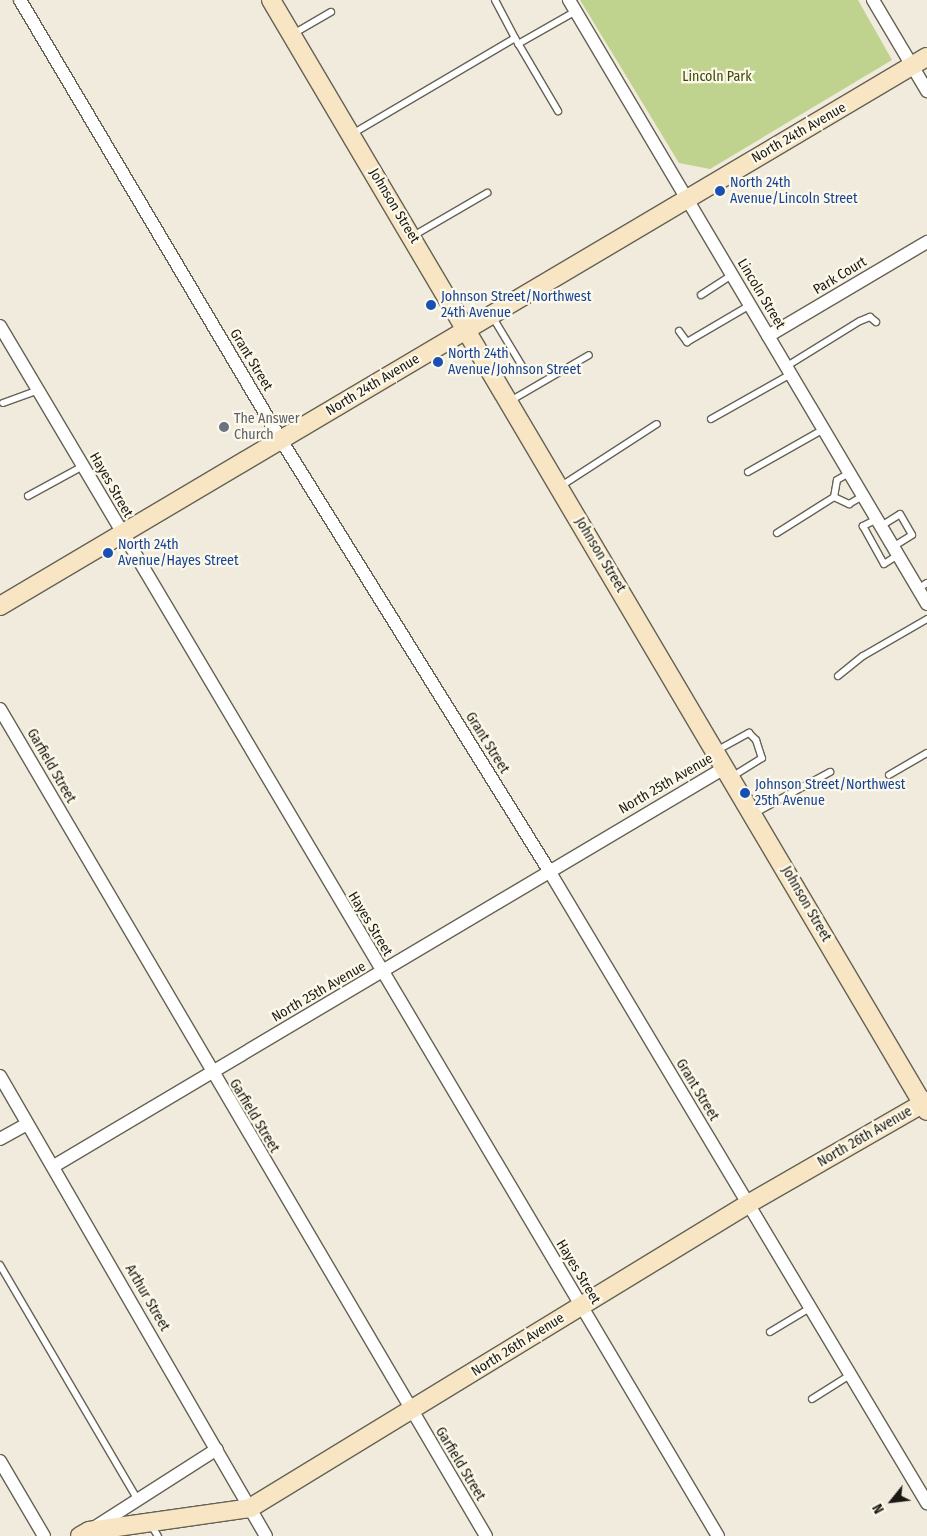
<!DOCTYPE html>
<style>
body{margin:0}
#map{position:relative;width:927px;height:1536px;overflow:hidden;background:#f0ebdd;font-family:"Fira Sans Condensed",sans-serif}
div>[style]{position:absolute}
.green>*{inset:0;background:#bfd28e}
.roads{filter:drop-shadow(1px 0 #656255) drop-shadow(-1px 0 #656255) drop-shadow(0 1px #656255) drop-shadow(0 -1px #656255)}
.lane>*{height:6px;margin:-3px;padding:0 3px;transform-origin:3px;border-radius:3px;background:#fff}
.street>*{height:12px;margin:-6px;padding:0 6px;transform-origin:6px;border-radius:6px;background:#fff}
.secondary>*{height:18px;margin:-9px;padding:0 9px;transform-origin:9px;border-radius:9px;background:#f7e5c4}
.dots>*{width:14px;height:14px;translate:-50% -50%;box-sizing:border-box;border:2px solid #fdf9ea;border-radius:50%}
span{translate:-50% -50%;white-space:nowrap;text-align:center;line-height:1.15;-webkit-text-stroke:4.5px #fdf9ea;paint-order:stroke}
.park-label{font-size:14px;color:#3c4906}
.street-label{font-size:14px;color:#1a1813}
.transit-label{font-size:14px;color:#164399}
.left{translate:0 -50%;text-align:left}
.worship-label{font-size:14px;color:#5b616d}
.north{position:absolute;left:867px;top:1476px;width:50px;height:50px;-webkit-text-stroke:4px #fdf9ea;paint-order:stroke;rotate:241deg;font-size:14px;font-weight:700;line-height:20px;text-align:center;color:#1a1813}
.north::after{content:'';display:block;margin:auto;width:18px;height:22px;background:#1a1813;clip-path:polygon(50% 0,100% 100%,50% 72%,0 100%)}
</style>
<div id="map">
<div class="green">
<div style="clip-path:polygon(580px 0,858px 0,892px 60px,710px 169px,679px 163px)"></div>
</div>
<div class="roads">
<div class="lane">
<div style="left:495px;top:0;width:43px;rotate:62.2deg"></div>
<div style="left:293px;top:34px;width:44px;rotate:-30.1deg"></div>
<div style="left:518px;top:44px;width:67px;rotate:-29.6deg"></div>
<div style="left:352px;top:134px;width:189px;rotate:-30.5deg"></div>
<div style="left:515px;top:38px;width:85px;rotate:59.5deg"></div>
<div style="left:413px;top:236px;width:86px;rotate:-30.2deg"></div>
<div style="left:701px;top:295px;width:37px;rotate:-33deg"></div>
<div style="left:492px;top:316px;width:64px;rotate:59deg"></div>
<div style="left:679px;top:331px;width:14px;rotate:54deg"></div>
<div style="left:687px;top:342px;width:73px;rotate:-30.4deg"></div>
<div style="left:787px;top:366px;width:86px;rotate:-31.7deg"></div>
<div style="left:860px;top:321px;width:11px;rotate:-22deg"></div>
<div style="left:870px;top:317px;width:8px;rotate:40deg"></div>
<div style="left:510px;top:401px;width:91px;rotate:-30.2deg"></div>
<div style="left:3px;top:403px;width:37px;rotate:-20deg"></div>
<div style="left:711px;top:419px;width:92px;rotate:-29.4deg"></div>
<div style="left:748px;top:472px;width:87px;rotate:-29.5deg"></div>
<div style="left:561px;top:486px;width:114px;rotate:-32.9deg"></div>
<div style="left:28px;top:496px;width:63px;rotate:-28.6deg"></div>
<div style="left:834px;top:497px;width:17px;rotate:25deg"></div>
<div style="left:849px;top:504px;width:16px;rotate:-30deg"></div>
<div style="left:877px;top:519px;width:16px;rotate:153deg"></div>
<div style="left:863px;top:526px;width:43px;rotate:61.1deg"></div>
<div style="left:884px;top:564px;width:17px;rotate:-33deg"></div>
<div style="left:881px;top:526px;width:22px;rotate:-32deg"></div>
<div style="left:900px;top:514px;width:24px;rotate:60deg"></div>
<div style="left:912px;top:535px;width:22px;rotate:148deg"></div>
<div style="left:777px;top:533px;width:67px;rotate:-32.3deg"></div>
<div style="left:834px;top:497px;width:17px;rotate:-80deg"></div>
<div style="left:837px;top:480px;width:14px;rotate:-30deg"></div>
<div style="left:918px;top:589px;width:11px;rotate:-34deg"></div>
<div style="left:838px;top:676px;width:32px;rotate:-39deg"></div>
<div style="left:863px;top:656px;width:74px;rotate:-30deg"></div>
<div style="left:716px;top:751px;width:38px;rotate:-29deg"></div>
<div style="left:749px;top:733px;width:10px;rotate:45deg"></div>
<div style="left:756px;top:740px;width:19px;rotate:72deg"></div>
<div style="left:762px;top:758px;width:36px;rotate:148deg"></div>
<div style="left:889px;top:775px;width:44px;rotate:-30.1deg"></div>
<div style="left:753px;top:814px;width:88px;rotate:-28.6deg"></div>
<div style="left:0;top:1265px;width:273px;rotate:59.6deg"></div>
<div style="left:770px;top:1332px;width:47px;rotate:-31deg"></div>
<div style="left:812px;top:1399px;width:45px;rotate:-32.3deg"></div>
<div style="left:151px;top:1525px;width:13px;rotate:58deg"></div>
</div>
<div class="street">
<div style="left:20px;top:0;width:512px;rotate:59.32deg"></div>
<div style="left:281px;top:440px;width:505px;rotate:58.1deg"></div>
<div style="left:548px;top:869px;width:739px;rotate:59.13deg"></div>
<div style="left:569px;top:0;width:702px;rotate:59.34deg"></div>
<div style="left:873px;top:0;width:106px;rotate:59.3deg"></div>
<div style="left:0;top:326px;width:1407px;rotate:59.32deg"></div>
<div style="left:768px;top:336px;width:185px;rotate:-30.6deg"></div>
<div style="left:0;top:709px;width:959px;rotate:59.56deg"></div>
<div style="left:0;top:1076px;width:531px;rotate:59.96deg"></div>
<div style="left:0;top:1139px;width:31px;rotate:-29deg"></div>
<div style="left:54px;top:1166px;width:782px;rotate:-30.7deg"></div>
<div style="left:0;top:1461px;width:87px;rotate:59.6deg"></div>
<div style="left:92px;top:1529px;width:148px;rotate:-32.6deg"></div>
</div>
<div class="secondary">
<div style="left:271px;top:0;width:1290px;rotate:59.44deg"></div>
<div style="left:0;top:606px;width:1077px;rotate:-30.64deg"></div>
<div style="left:80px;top:1536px;width:10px;rotate:-29deg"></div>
<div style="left:89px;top:1531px;width:163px;rotate:-8.1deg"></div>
<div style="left:250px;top:1508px;width:583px;rotate:-31.4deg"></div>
<div style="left:748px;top:1204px;width:207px;rotate:-29.9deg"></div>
</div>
</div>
<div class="dots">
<div style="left:720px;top:191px;background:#1a4fb4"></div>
<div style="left:431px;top:305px;background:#1a4fb4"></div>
<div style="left:438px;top:362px;background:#1a4fb4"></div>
<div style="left:224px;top:427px;background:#6b7280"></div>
<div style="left:108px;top:553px;background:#1a4fb4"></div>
<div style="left:745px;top:793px;background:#1a4fb4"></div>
</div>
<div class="park-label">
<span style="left:717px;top:77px">Lincoln Park</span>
</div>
<div class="street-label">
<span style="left:799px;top:133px;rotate:-30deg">North 24th Avenue</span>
<span style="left:394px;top:206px;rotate:59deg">Johnson Street</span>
<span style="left:840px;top:276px;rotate:-31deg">Park Court</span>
<span style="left:761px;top:294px;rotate:59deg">Lincoln Street</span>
<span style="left:251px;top:360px;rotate:59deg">Grant Street</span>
<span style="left:373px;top:385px;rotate:-31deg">North 24th Avenue</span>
<span style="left:111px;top:485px;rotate:60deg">Hayes Street</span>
<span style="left:600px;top:555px;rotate:59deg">Johnson Street</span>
<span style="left:487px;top:743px;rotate:58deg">Grant Street</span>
<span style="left:51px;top:766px;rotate:60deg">Garfield Street</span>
<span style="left:666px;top:784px;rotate:-30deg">North 25th Avenue</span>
<span style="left:806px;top:904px;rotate:60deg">Johnson Street</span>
<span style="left:370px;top:924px;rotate:59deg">Hayes Street</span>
<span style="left:319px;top:992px;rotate:-30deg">North 25th Avenue</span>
<span style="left:697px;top:1090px;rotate:59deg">Grant Street</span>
<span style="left:254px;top:1116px;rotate:59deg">Garfield Street</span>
<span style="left:865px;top:1137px;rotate:-30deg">North 26th Avenue</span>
<span style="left:578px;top:1272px;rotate:59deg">Hayes Street</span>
<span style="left:147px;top:1298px;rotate:60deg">Arthur Street</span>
<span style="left:518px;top:1345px;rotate:-32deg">North 26th Avenue</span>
<span style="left:460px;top:1464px;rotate:59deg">Garfield Street</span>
</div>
<div class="transit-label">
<span class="left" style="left:730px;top:191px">North 24th<br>Avenue/Lincoln Street</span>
<span class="left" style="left:441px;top:305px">Johnson Street/Northwest<br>24th Avenue</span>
<span class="left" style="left:448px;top:362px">North 24th<br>Avenue/Johnson Street</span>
<span class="left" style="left:118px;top:553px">North 24th<br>Avenue/Hayes Street</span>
<span class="left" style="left:755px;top:793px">Johnson Street/Northwest<br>25th Avenue</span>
</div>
<div class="worship-label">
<span class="left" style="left:234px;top:427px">The Answer<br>Church</span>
</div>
<div class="north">N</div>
</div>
